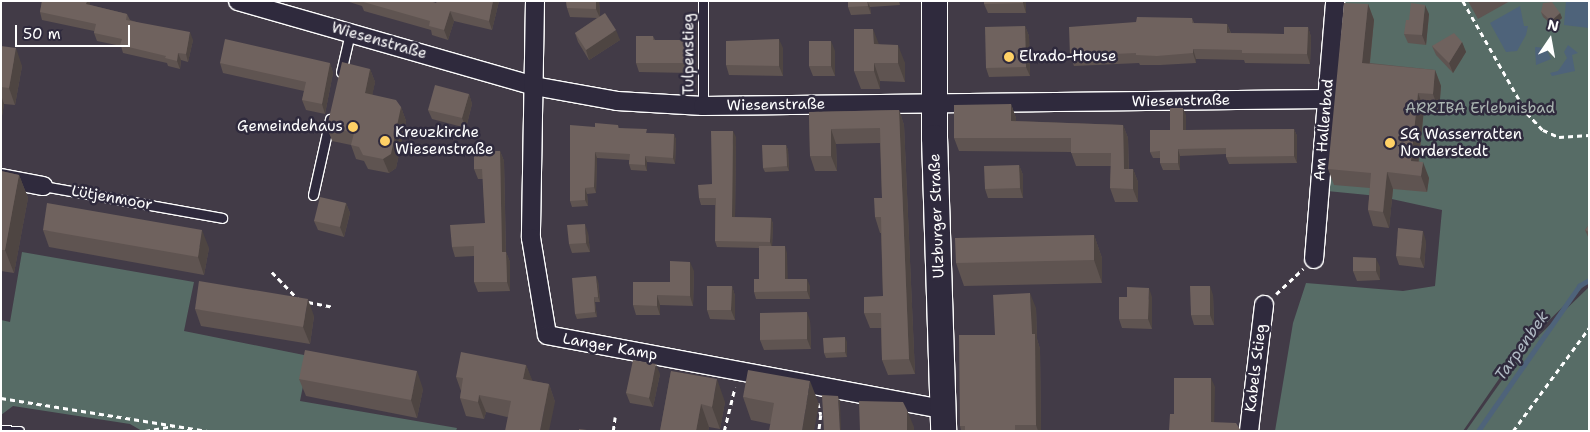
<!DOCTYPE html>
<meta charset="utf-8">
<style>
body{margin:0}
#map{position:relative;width:1590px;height:432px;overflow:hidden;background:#423b47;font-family:"Shantell Sans",sans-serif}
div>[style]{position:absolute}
.green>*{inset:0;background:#576c66}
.water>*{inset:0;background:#4e637a}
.stream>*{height:4.5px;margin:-2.25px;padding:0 2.25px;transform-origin:2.25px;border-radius:2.25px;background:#4e637a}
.path>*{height:2.5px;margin-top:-1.25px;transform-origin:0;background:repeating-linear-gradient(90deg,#fff 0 5px,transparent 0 9px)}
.roads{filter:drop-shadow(1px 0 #fff) drop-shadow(-1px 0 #fff) drop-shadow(0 1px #fff) drop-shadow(0 -1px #fff)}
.lane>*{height:9px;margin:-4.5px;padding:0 4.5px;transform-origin:4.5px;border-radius:4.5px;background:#2f2a3d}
.street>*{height:18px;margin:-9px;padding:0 9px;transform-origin:9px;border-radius:9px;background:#2f2a3d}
.secondary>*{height:25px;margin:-12.5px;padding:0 12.5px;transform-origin:12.5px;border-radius:12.5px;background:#2f2a3d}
.wall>*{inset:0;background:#5f5451}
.shaded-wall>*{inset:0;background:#4e4542}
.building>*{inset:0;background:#6f625e}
.dots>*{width:14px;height:14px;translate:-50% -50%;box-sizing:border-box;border:2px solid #2f2a3d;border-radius:50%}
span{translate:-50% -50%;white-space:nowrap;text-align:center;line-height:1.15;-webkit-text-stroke:5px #2f2a3d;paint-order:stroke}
.street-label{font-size:15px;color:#fff}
.poi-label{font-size:15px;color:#fff}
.left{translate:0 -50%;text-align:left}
.right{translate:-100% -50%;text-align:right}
.park-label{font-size:15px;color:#abb6b2}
.water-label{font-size:16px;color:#afb9c3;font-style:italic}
.frame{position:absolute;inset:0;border:2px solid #fff;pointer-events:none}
.north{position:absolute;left:1525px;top:15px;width:50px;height:50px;-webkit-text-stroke:4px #2f2a3d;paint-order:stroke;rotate:12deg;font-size:14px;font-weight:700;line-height:20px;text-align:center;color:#fff}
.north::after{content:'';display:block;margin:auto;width:18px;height:22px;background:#fff;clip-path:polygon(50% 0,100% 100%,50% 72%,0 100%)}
.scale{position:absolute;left:15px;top:25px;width:115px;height:22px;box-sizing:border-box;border:2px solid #fff;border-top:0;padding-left:6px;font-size:15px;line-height:18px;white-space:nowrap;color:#fff;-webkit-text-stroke:4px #2f2a3d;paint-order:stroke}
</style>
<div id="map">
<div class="green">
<div style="clip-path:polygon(1342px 1px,1589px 1px,1589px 281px,1519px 350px,1463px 431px,1275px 431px,1293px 323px,1306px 283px,1403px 291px,1435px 286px,1442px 210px,1378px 196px,1327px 191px)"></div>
<div style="clip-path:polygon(22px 252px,194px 282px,184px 331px,309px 356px,300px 401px,457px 428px,456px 431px,142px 431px,130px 424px,13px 406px,1px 415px,1px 320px,10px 322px)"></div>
<div style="clip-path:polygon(1589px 287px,1589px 431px,1466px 431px,1522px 352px)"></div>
</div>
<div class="water">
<div style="clip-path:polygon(1566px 1px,1589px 1px,1589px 28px,1564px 25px)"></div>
<div style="clip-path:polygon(1520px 6px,1524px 26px,1528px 26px,1526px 35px,1517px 51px,1506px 52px,1490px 23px)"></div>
<div style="clip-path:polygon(1568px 45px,1578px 53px,1572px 55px,1575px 71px,1552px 76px,1550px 73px,1558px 71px,1567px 58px,1564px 52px)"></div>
<div style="clip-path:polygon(1535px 47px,1546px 48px,1551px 59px,1536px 65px)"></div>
</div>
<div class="stream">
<div style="left:1478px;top:431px;width:177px;rotate:-55.1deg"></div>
<div style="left:1579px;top:286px;width:12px;rotate:-31deg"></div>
</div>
<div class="path">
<div style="left:1463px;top:1px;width:129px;rotate:60.3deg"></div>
<div style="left:1527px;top:113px;width:23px;rotate:47deg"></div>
<div style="left:1543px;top:130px;width:17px;rotate:24deg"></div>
<div style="left:1559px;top:137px;width:30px;rotate:-4deg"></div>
<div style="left:272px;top:272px;width:37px;rotate:46deg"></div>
<div style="left:1276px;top:294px;width:37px;rotate:-43deg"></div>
<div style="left:308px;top:302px;width:25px;rotate:11deg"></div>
<div style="left:1px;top:398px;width:209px;rotate:9.1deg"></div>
<div style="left:818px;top:403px;width:12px;rotate:76deg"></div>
<div style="left:821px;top:415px;width:16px;rotate:97deg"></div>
<div style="left:145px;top:431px;width:28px;rotate:-10deg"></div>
<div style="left:613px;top:431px;width:14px;rotate:-82deg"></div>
<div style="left:724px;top:431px;width:45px;rotate:-76deg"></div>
<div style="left:1513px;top:431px;width:128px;rotate:-53.6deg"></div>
</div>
<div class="roads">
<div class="lane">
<div style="left:703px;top:1px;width:105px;rotate:90deg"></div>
<div style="left:341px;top:72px;width:40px;rotate:-77deg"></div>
<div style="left:43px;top:186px;width:182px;rotate:10.1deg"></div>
<div style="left:313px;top:195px;width:78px;rotate:-77.4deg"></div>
<div style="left:1px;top:430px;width:18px;rotate:3deg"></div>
</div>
<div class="street">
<div style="left:238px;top:1px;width:308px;rotate:16deg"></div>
<div style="left:534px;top:86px;width:84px;rotate:10.2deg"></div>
<div style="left:617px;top:101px;width:86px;rotate:3.3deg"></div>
<div style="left:703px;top:106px;width:624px;rotate:-0.64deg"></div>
<div style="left:535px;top:1px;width:237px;rotate:91deg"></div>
<div style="left:531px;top:238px;width:98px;rotate:80.6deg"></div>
<div style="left:547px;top:335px;width:403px;rotate:10.6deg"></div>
<div style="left:1px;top:178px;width:43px;rotate:10.8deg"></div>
<div style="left:1314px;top:259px;width:259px;rotate:-85.3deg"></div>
<div style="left:1249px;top:431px;width:127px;rotate:-83.2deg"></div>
</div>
<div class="secondary">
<div style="left:934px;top:1px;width:136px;rotate:90deg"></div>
<div style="left:934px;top:137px;width:294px;rotate:88.2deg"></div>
</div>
</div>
<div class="wall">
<div style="clip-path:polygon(42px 1px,89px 1px,90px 5px,127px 14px,130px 20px,193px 40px,188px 62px,181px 60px,180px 69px,168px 66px,167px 63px,123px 53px,121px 46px,97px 41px,94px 33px,94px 31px,42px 20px,40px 12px)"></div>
<div style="clip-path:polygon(346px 1px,429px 1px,436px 3px,471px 1px,499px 1px,492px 30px,454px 21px,448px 40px,432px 35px,431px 30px,364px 11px,362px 6px)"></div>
<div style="clip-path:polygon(566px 1px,599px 1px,600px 16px,620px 40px,589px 60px,578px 42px,575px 33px,597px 18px,570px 17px,567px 8px)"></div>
<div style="clip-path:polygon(726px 1px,756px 1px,756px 2px,726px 2px)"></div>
<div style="clip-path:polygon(848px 1px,899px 1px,900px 5px,870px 7px,871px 14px,851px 15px,848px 7px)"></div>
<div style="clip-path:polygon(984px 1px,1026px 1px,1026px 13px,988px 13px,984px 4px)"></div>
<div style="clip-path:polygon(1468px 1px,1510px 1px,1478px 19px)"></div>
<div style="clip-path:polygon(1368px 4px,1374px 20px,1370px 63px,1435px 70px,1441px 86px,1439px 111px,1424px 109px,1419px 161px,1429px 178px,1427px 192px,1393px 189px,1389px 228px,1373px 226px,1368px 210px,1370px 188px,1334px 185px,1328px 169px)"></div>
<div style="clip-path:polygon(1541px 12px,1560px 13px,1562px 18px,1553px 26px,1543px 17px)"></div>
<div style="clip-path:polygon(1429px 14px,1426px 45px,1408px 43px,1404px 34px,1409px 20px)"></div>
<div style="clip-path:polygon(1192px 18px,1194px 23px,1227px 24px,1231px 33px,1284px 34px,1308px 27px,1311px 37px,1310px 64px,1245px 63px,1244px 60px,1196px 59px,1196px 63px,1160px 65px,1140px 65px,1139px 63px,1074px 66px,1070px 56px)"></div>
<div style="clip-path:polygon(1025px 26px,1029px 36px,1030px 76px,989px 77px,986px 68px)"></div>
<div style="clip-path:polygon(653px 36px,655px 40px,687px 40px,690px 49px,690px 73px,639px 72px,636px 63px)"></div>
<div style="clip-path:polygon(1462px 42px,1466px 52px,1453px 73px,1436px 55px,1432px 46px)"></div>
<div style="clip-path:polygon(879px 44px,905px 63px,905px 82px,880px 81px,880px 89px,861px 89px,854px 71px)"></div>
<div style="clip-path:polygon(1px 46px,22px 66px,15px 105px,4px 104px,1px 122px)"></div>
<div style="clip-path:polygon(783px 48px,783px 76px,729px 75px,726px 65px)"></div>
<div style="clip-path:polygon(835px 51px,835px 76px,813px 76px,809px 66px)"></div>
<div style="clip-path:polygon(220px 63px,330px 63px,333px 73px,325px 114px,306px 110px,302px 100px,304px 91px,223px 73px)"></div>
<div style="clip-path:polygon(370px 69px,375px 82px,372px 95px,401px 107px,406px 121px,396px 168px,389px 173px,368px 169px,364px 161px,356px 159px,351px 145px,332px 141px,327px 127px)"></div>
<div style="clip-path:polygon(469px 94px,472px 104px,466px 128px,432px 119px,428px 110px)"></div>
<div style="clip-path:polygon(1011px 104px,1016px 118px,1016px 121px,1123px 125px,1128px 138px,1129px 169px,1133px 169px,1138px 182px,1138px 202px,1115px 202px,1110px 188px,1111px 166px,1076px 166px,1071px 152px,959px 151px,954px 138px)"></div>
<div style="clip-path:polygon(899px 110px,904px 125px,915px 374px,888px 375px,882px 360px,881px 328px,870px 328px,864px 313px,883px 296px,881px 233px,880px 233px,875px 217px,882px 198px,880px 143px,836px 144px,837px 171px,815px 171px,810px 156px,809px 112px)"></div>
<div style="clip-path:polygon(1186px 115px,1186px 130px,1294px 129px,1297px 136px,1297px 163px,1229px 164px,1226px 157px,1226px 154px,1180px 156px,1180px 170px,1163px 170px,1160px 163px,1160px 158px,1153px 158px,1150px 152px,1170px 130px)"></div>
<div style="clip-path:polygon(618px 125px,619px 128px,648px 133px,674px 134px,676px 140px,675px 164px,647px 162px,647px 171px,631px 170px,629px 164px,629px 160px,597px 158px,596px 193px,587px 194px,588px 206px,572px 207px,570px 201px,595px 127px)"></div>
<div style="clip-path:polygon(736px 137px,735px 217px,771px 218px,773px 224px,772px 246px,787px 253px,787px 279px,810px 286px,810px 299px,756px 299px,754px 292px,759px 279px,759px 248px,717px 247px,715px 241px,715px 205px,701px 205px,699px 198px,712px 184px)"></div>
<div style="clip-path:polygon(786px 145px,788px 150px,789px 171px,765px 172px,763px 168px)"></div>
<div style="clip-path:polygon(500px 151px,504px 161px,506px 252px,510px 262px,510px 291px,478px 292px,474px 282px,474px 256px,455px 257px,452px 247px,485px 223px,483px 179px,478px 179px,474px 169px)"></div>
<div style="clip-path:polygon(1019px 165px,1023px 175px,1023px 198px,988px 198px,985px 189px)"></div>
<div style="clip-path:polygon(1px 171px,19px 175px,28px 198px,14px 273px,1px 271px)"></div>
<div style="clip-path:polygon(346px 203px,350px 213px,344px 237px,318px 230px,314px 221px)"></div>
<div style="clip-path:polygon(1589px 225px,1589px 239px,1585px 230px)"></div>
<div style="clip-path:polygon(43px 230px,209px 248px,204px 275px,49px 247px)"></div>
<div style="clip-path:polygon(588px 233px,590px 252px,572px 253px,569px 244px)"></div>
<div style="clip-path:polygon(1094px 235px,1102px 258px,1102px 283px,964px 286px,956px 263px)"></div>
<div style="clip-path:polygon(1426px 241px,1424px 268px,1399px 265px,1396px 256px)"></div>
<div style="clip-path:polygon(1380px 267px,1380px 280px,1357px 281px,1353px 271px)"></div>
<div style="clip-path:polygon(694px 271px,693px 306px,660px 305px,660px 315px,636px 315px,633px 305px,670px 282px)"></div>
<div style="clip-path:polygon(598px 281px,600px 302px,595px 302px,597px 317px,577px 319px,575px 314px)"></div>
<div style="clip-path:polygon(732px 286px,735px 296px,735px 320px,710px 319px,707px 310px)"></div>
<div style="clip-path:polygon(1213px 295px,1214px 325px,1194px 325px,1191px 315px)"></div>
<div style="clip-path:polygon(1152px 297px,1152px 329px,1122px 328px,1119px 319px)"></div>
<div style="clip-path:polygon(1036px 308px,1037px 339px,1040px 349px,1041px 431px,961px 431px,960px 426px,995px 335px)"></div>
<div style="clip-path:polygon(195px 309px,314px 316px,310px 344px,201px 326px)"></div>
<div style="clip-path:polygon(810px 321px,811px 349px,764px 350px,760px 340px)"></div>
<div style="clip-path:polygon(847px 342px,847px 357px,826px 358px,824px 353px)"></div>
<div style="clip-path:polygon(526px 365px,532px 381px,549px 384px,555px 402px,507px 417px,486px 412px,484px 419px,466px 416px,460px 398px,461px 391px,456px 377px)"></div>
<div style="clip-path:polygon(671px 371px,725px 402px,720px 429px,709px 427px,708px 431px,660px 431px)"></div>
<div style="clip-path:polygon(660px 374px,653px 407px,630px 403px,626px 393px)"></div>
<div style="clip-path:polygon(299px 379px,423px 389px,417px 418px,306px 396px)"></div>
<div style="clip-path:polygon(743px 397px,819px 404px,770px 424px,751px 420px)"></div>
</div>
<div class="shaded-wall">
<div style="clip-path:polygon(87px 1px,89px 1px,90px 4px,89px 12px,86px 4px)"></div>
<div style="clip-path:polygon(493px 1px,499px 1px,492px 30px,489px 21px)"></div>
<div style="clip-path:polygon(596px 1px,599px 1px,600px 18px,596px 9px)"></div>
<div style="clip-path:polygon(867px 1px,870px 7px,871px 14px,868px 6px)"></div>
<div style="clip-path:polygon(1023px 1px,1026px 1px,1026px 13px,1023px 3px)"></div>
<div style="clip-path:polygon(1368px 4px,1374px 20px,1368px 79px,1362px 63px)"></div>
<div style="clip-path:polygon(1425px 5px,1429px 14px,1426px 45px,1422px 35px)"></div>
<div style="clip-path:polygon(450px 11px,454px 21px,448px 40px,444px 30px)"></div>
<div style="clip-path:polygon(1560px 13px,1562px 18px,1553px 26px,1551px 21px)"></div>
<div style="clip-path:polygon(1227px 24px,1231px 34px,1227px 33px)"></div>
<div style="clip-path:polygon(1025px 26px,1029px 36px,1030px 76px,1026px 67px)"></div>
<div style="clip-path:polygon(1308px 27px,1311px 37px,1310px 64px,1307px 54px)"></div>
<div style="clip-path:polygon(873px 29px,880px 47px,874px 44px)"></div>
<div style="clip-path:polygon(616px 30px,620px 40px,589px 60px,586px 50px)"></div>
<div style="clip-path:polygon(190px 32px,193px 40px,188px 62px,186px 54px)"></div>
<div style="clip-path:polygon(779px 39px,783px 48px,783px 76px,779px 66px)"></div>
<div style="clip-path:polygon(687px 40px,690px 49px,690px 73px,687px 63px)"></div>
<div style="clip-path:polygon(831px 41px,835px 51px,835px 76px,831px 66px)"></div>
<div style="clip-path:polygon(1462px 42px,1466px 52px,1453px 73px,1449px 63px)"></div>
<div style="clip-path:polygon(898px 45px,905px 63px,905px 82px,898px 63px)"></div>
<div style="clip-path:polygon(16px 48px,22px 66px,15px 105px,9px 88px)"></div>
<div style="clip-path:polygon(1193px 49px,1196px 59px,1196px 63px,1193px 53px)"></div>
<div style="clip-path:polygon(178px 53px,181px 60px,180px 69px,177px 61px)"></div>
<div style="clip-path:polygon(330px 63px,333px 73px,325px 114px,322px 104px)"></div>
<div style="clip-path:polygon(874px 63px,880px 81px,880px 89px,874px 71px)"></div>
<div style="clip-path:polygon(370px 69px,375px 82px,370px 107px,365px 93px)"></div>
<div style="clip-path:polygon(1435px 70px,1441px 86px,1439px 111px,1433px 94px)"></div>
<div style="clip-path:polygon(1418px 93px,1424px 109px,1417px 175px,1411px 161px)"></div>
<div style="clip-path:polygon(469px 94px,472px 104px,466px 128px,462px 118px)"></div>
<div style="clip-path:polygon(1px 95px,4px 104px,1px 122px)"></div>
<div style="clip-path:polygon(1011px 104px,1016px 118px,1016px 135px,1011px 121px)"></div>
<div style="clip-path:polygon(401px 107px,406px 121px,396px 168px,389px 173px,383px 159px)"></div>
<div style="clip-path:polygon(1183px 108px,1186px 115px,1186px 137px,1183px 130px)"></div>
<div style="clip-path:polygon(899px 110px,904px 125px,915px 374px,909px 359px)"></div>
<div style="clip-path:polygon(1123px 125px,1128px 138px,1129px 182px,1124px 169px)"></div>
<div style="clip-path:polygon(831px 129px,836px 144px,837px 171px,831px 156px)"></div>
<div style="clip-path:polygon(1294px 129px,1297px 136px,1297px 163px,1294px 156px)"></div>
<div style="clip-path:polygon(733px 131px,736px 137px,735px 224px,732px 217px)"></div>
<div style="clip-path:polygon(674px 134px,676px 140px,675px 164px,673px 158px)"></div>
<div style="clip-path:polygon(786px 145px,788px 150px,789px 171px,787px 166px)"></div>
<div style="clip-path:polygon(1178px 149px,1180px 156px,1180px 170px,1178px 163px)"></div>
<div style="clip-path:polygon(500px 151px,504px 161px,506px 262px,502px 252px)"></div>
<div style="clip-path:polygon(595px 152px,597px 158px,596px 193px,594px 187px)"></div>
<div style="clip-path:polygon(645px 156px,647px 162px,647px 171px,645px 165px)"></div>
<div style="clip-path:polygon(1423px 162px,1429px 178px,1427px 192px,1421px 176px)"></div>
<div style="clip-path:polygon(1019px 165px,1023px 175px,1023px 198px,1020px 188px)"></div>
<div style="clip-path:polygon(1133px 169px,1138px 182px,1138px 202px,1133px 189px)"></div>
<div style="clip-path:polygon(1387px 172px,1393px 189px,1389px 228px,1383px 212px)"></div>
<div style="clip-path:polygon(19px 175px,28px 198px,14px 273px,5px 250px)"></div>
<div style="clip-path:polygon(585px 188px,587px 194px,588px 206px,585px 200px)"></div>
<div style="clip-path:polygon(346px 203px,350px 213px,344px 237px,340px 227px)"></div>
<div style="clip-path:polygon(771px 218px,773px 224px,772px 248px,770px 242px)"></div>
<div style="clip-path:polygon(585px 224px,588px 233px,590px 252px,586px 243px)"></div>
<div style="clip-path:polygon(202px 230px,209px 248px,204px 275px,198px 257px)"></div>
<div style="clip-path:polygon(1423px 231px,1426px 241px,1424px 268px,1420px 258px)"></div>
<div style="clip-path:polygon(1094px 235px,1102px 258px,1102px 283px,1094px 260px)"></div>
<div style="clip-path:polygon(785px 246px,787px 253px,788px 286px,785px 279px)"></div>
<div style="clip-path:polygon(506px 252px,510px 262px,510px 291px,507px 282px)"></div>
<div style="clip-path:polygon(1376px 258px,1380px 267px,1380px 280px,1376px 271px)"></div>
<div style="clip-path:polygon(690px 262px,694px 271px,693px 306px,690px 296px)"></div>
<div style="clip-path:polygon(596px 276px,598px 281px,600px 302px,598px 297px)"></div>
<div style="clip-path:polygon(807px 279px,810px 286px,810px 299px,807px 291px)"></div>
<div style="clip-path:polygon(732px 286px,735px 296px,735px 320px,731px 310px)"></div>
<div style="clip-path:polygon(1210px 286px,1213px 295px,1214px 325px,1210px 315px)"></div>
<div style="clip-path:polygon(1149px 288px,1152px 297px,1152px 329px,1148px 319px)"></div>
<div style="clip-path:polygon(1030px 293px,1036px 308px,1037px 339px,1040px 349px,1041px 431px,1038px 431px,1036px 425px)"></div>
<div style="clip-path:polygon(657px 295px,660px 305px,660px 315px,657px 306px)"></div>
<div style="clip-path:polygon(594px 297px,595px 302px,597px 317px,595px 312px)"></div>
<div style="clip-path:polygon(308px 299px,314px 316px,310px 344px,303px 327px)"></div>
<div style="clip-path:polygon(807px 312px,810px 321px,811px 349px,807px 339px)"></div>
<div style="clip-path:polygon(845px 337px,847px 342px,847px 357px,845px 352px)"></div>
<div style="clip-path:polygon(656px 364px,660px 374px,653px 407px,649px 398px)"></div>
<div style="clip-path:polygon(526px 365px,533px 382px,523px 379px)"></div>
<div style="clip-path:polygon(417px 371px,423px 389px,417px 418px,411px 400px)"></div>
<div style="clip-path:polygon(1211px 378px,1215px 387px,1214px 431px,1211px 422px)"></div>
<div style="clip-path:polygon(717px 379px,725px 402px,720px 429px,712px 407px)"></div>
<div style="clip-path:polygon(810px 381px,819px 404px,814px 431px,802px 431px)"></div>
<div style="clip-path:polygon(549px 384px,555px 402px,549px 431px,540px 431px)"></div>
<div style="clip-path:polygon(479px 395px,486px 412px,484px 419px,478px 402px)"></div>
<div style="clip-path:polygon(838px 396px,840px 401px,841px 431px,840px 431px)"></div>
<div style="clip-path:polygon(701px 404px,709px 427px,708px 431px,696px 431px)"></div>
<div style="clip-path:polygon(907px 410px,914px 427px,914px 431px,907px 431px)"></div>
</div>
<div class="building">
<div style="clip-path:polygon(42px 1px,87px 1px,86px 4px,127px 14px,126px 20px,190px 32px,186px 54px,178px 53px,177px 61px,165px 58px,166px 56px,120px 45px,122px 39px,94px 33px,96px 24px,40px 12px)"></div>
<div style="clip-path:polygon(360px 1px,429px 1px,436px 3px,437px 1px,493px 1px,489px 21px,450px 11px,444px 30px,429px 26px,430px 21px)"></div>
<div style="clip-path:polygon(566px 1px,596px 1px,596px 9px,567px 8px)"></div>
<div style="clip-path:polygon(848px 1px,867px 1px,868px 6px,848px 7px)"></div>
<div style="clip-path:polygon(984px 1px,1023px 1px,1023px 3px,984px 4px)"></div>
<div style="clip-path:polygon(1552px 2px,1560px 13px,1551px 21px,1541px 12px,1543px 3px)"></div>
<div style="clip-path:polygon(1344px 3px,1368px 4px,1362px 63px,1435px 70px,1433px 94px,1418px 93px,1411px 161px,1423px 162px,1421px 176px,1387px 172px,1383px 212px,1368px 210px,1371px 173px,1328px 169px)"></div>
<div style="clip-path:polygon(1411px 3px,1425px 5px,1422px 35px,1404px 34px,1406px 20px,1409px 20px)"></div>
<div style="clip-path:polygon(605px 13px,616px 30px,586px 50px,575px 33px)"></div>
<div style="clip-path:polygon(1137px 17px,1192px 18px,1192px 23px,1227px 24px,1227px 33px,1284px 34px,1284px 27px,1308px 27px,1307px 54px,1242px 53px,1242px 50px,1193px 49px,1193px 53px,1157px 56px,1136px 55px,1136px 53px,1070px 56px,1069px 27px,1136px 22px)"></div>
<div style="clip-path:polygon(1025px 26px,1026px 67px,986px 68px,985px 27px)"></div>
<div style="clip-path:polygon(854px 29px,873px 29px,874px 44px,898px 45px,898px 63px,874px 63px,874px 71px,854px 71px)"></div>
<div style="clip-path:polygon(1454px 33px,1462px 42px,1449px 63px,1432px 46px)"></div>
<div style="clip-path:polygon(636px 36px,653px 36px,653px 40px,687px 40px,687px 63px,636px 63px)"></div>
<div style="clip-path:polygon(225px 39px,330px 63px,322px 104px,302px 100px,306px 82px,220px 63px)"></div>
<div style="clip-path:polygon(779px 39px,779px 66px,726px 65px,726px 41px)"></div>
<div style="clip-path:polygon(809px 41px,831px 41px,831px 66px,809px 66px)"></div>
<div style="clip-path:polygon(1px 46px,16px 48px,9px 88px,1px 87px)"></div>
<div style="clip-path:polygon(342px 62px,370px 69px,365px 93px,396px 100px,401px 107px,391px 154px,383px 159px,363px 155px,359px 147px,351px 145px,354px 133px,327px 127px)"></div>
<div style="clip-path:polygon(435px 85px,469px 94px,462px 118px,428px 110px)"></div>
<div style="clip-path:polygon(1011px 104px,1011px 121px,1123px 125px,1124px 169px,1133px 169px,1133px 189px,1110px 188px,1111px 153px,1071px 153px,1071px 138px,954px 138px,954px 105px)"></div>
<div style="clip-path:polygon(1170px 108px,1183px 108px,1183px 130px,1294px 129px,1294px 156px,1226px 157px,1226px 148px,1178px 149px,1178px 163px,1160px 163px,1160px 151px,1150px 152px,1150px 130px,1170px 130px)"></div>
<div style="clip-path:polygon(899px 110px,909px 359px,882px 360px,881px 313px,864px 313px,864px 297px,883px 296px,881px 217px,875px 217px,874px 198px,882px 198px,880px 128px,831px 129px,831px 156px,810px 156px,809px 112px)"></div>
<div style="clip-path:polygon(595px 123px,618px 125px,618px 128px,647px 129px,646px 133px,674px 134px,673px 158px,645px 156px,645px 165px,629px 164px,630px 154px,595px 152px,594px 187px,585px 188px,585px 200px,570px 201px,570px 125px,595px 127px)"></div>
<div style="clip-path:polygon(711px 131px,733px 131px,732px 217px,771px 218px,770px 242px,715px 241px,716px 198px,699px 198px,698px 185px,712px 184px)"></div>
<div style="clip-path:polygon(762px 145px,786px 145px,787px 166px,763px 168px)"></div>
<div style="clip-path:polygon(474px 151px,500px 151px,502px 252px,506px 252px,507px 282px,474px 282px,474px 246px,452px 247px,450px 225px,485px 223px,482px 169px,474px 169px)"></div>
<div style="clip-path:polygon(1019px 165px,1020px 188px,985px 189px,984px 166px)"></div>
<div style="clip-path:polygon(1px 171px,19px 175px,5px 250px,1px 250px)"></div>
<div style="clip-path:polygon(320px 197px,346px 203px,340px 227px,314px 221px)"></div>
<div style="clip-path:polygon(47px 203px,202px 230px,198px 257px,43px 230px)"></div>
<div style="clip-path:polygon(585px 224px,586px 243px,569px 244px,567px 225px)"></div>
<div style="clip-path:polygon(1589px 225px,1589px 232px,1585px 230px)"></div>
<div style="clip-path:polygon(1398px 228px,1423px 231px,1420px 258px,1396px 256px)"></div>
<div style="clip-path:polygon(1094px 235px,1094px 260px,956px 263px,955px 238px)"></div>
<div style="clip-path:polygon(759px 246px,785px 246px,785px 279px,807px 279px,807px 291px,754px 292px,754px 279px,759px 279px)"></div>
<div style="clip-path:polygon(1353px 257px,1376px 258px,1376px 271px,1353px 271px)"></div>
<div style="clip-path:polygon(670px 261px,690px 262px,690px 296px,657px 295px,657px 306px,633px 305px,633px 282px,670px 282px)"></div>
<div style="clip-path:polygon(596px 276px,598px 297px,594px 297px,595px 312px,575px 314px,572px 278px)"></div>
<div style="clip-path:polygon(199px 281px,308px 299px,303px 327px,195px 309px)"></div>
<div style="clip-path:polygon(707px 286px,732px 286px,731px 310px,707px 310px)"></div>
<div style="clip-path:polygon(1190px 286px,1210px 286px,1210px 315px,1191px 315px)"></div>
<div style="clip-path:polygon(1127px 287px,1149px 288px,1148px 319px,1119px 319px,1119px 297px,1127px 297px)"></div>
<div style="clip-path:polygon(1030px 293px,1032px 334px,1035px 334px,1036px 425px,1015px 425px,1015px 431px,965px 431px,965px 426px,960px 426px,959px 335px,995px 335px,993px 295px)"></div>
<div style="clip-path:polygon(807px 312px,807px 339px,760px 340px,760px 313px)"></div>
<div style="clip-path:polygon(845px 337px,845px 352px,824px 353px,823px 338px)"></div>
<div style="clip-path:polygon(305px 350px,417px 371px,411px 400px,299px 379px)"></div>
<div style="clip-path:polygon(461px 352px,526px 365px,523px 379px,549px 384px,540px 431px,505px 431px,511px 401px,479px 395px,478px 402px,460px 398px,463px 378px,456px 377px)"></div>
<div style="clip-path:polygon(633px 360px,656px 364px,649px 398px,626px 393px)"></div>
<div style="clip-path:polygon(748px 370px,810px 381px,802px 431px,769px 431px,774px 403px,743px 397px)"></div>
<div style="clip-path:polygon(671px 371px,717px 379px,712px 407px,701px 404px,696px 431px,660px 431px)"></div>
<div style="clip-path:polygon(1174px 378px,1211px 378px,1211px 422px,1236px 423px,1241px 431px,1169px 431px,1170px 414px,1174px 414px)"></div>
<div style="clip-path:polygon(822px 395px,838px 396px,840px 431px,824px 431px)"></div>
<div style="clip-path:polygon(859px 401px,903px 402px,907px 410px,907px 431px,860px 431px)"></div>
<div style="clip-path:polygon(579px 429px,595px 431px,579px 431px)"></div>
</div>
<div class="dots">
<div style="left:1009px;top:57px;background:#ffd166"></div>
<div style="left:353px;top:127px;background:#ffd166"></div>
<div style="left:385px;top:141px;background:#ffd166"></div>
<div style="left:1390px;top:143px;background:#ffd166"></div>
</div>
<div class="street-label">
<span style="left:379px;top:41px;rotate:16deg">Wiesenstraße</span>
<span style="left:689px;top:54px;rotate:-90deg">Tulpenstieg</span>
<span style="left:1181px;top:101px;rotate:-1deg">Wiesenstraße</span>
<span style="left:776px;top:105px;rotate:-1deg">Wiesenstraße</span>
<span style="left:1324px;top:130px;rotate:-85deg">Am Hallenbad</span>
<span style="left:112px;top:198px;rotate:10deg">Lütjenmoor</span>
<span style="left:937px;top:216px;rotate:-92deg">Ulzburger Straße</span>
<span style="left:610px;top:347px;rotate:10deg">Langer Kamp</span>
<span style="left:1256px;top:368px;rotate:-83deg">Kabels Stieg</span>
</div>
<div class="poi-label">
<span class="left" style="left:1019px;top:57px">Elrado-House</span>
<span class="right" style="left:343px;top:127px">Gemeindehaus</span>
<span class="left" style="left:395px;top:141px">Kreuzkirche<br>Wiesenstraße</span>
<span class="left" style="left:1400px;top:143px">SG Wasserratten<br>Norderstedt</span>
</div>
<div class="park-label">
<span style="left:1480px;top:109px">ARRIBA Erlebnisbad</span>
</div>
<div class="water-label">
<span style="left:1522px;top:346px;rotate:-55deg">Tarpenbek</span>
</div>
<div class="frame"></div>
<div class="north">N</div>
<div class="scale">50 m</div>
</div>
